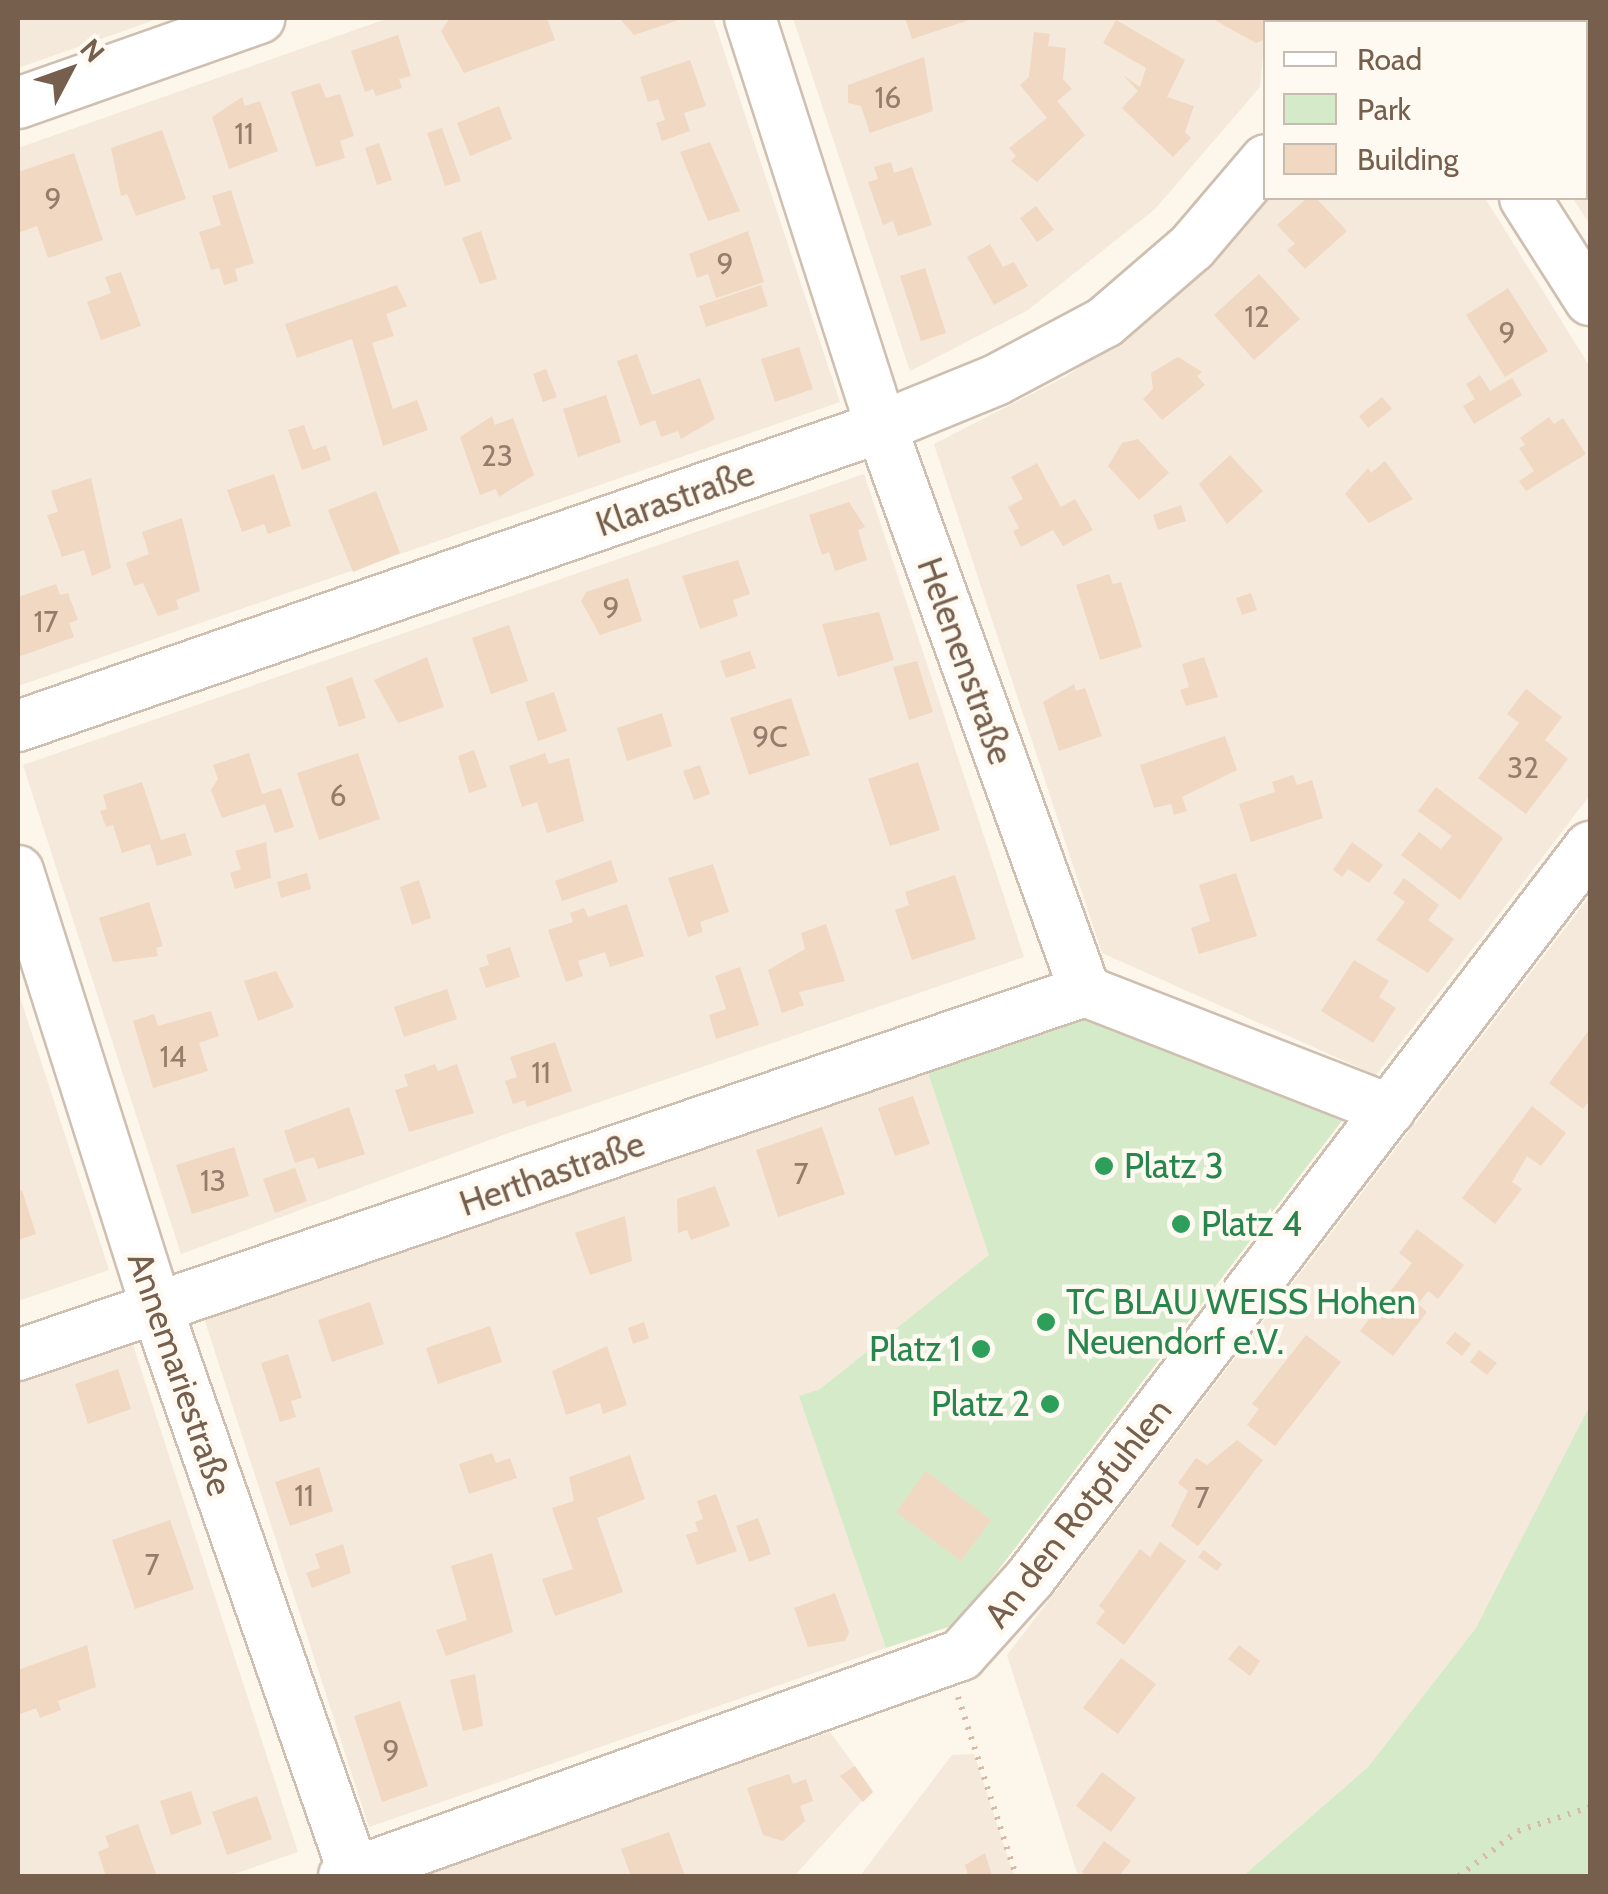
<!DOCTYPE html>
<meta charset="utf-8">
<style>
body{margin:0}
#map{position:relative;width:1608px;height:1894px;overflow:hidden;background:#fcf6eb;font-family:Cabin,sans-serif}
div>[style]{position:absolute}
.residential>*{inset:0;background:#f4e9da}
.green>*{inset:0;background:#d5eac9}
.building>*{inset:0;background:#f1d8c3}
.path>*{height:6px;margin-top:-3px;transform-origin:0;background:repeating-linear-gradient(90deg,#d6bba6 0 2.5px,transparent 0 10.5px)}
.roads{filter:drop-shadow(2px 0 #cebfb0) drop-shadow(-2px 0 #cebfb0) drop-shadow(0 2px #cebfb0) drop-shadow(0 -2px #cebfb0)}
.minor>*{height:50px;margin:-25px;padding:0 25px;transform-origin:25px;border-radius:25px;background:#fff}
.dots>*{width:28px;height:28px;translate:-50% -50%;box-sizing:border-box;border:5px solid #fefaf2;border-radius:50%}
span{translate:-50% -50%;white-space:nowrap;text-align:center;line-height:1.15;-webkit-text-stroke:9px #fefaf2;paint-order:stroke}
.number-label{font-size:30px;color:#967d6b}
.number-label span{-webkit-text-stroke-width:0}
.street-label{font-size:35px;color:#775f4e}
.leisure-label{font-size:35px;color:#27864d}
.left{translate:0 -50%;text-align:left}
.right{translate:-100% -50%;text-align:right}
.frame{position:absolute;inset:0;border:20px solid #775f4e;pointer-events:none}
.legend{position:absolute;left:1263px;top:20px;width:325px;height:180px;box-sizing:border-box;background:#fefaf2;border:2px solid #c8bcb0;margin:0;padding:12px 18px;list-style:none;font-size:30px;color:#775f4e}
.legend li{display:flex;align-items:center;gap:20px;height:50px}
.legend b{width:50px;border:2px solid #c8bcb0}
.north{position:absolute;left:20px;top:20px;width:100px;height:100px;-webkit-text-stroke:8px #fefaf2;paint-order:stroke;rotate:49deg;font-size:28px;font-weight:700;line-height:40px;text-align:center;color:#775f4e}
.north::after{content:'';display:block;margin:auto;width:35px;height:45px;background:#775f4e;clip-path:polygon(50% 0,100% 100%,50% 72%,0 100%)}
</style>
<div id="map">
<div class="residential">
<div style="clip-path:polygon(18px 18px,160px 18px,18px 68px)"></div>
<div style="clip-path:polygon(389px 18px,713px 18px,840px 402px,18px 686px,18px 148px)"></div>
<div style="clip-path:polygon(793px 18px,1300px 18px,1266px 22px,1260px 87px,1155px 209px,1028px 310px,910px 371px)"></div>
<div style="clip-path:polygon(1460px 18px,1590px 18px,1590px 225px,1573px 198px,1586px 198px,1586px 22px)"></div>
<div style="clip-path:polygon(1271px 198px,1485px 198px,1590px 367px,1590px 795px,1376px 1075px,1102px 953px,934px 444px,1067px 376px,1140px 324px)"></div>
<div style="clip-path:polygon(864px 474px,1024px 957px,503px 1135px,181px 1254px,23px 765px)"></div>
<div style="clip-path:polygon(1590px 896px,1590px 1405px,1512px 1560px,1476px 1628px,1368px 1767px,1243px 1876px,1078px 1876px,1007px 1655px)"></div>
<div style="clip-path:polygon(18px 991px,109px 1270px,18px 1301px)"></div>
<div style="clip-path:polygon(927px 1070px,990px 1255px,820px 1389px,800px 1396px,886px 1648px,369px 1827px,204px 1318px)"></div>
<div style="clip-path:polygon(132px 1342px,298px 1852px,228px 1876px,18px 1876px,18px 1381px)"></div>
<div style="clip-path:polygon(830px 1732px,872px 1790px,794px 1876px,412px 1876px)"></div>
<div style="clip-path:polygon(974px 1754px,1014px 1876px,860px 1876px,952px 1755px)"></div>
</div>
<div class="green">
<div style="clip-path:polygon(1093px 1014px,1344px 1118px,957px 1624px,886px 1648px,799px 1396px,820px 1389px,989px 1255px,927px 1070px)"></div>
<div style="clip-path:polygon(1590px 1405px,1590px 1876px,1243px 1876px,1368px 1767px,1476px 1628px)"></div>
</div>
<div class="building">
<div style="clip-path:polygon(450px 18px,547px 18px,555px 40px,464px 73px,441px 31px)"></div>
<div style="clip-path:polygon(685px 18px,634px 35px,621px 20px,622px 18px)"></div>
<div style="clip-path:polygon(905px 18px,975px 18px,912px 39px)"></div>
<div style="clip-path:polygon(1211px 18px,1271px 18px,1266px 39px,1256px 43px)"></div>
<div style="clip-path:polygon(1116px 20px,1185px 60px,1167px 97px,1194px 106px,1185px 132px,1191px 138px,1173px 157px,1122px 108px,1138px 91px,1123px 75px,1140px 87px,1146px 68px,1103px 43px)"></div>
<div style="clip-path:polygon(1034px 32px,1050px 34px,1048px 46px,1066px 48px,1063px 79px,1072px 89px,1057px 101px,1085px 135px,1037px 182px,1011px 161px,1016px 156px,1009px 148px,1047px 118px,1020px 85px,1029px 77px)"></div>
<div style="clip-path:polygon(398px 35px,411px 76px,399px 79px,402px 88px,376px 96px,373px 89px,365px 92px,351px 51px)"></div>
<div style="clip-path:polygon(924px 57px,933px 111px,870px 133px,861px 106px,848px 103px,848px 85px)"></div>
<div style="clip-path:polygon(690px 60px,706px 106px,684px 113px,690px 131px,662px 141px,656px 123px,665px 120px,658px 99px,648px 102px,640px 77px)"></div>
<div style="clip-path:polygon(320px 83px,326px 98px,340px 94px,354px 136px,340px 141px,345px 158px,316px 167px,291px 92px)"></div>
<div style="clip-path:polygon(242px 97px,245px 106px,260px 101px,278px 151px,229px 169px,212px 117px)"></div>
<div style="clip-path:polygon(499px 106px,512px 139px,470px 156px,457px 123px)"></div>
<div style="clip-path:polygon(1590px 107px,1590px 162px,1586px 155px)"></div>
<div style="clip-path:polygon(442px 128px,461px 181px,445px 186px,427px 133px)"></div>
<div style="clip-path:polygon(162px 130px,186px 199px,136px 216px,127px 194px,121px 196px,111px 148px)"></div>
<div style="clip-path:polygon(710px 142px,740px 211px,708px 221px,680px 152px)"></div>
<div style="clip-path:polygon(379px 143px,392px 180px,377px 185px,365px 148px)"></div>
<div style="clip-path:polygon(74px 153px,103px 240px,48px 258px,37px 226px,18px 233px,18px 172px)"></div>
<div style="clip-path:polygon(891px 162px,894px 173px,912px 167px,932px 225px,898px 236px,893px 221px,883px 225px,868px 182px,878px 179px,874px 167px)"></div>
<div style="clip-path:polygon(231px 190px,254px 263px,235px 269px,238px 281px,224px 285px,219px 268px,211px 270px,199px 232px,221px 225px,212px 196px)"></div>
<div style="clip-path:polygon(1307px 198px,1316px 198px,1347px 231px,1305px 269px,1287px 250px,1295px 244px,1277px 225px)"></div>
<div style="clip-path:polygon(1036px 206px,1054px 230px,1037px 242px,1020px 218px)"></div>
<div style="clip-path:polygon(481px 231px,497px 279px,480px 284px,462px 238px)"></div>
<div style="clip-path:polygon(748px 231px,764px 282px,716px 298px,708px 274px,697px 278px,689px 254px)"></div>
<div style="clip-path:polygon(990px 244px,1003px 267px,1014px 262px,1028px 286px,994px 305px,967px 257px)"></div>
<div style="clip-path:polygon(925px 268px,946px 333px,921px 341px,900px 276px)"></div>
<div style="clip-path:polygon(121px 272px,141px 326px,101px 340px,87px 302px,111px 293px,105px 277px)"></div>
<div style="clip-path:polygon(1259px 274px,1300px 319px,1254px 360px,1214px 315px)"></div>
<div style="clip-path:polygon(397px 285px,407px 306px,386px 314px,394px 336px,372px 343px,393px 409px,417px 400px,428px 430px,383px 446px,352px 339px,297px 358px,285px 324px)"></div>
<div style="clip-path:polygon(761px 285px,768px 306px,706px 327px,699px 306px)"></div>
<div style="clip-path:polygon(1508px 288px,1548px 351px,1505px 377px,1466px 315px)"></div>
<div style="clip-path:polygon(799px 347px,813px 389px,775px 402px,761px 359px)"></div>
<div style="clip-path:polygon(637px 354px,652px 395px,700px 378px,715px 419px,681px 439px,678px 431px,661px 437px,655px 420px,640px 426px,617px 361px)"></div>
<div style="clip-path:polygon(1178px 357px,1202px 372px,1197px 376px,1205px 385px,1162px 420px,1143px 399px,1153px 389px,1151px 373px)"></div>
<div style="clip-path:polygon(546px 369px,557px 397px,543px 402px,533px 374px)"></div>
<div style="clip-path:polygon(1480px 375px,1490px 391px,1512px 378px,1522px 395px,1474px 424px,1463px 406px,1475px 399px,1466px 384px)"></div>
<div style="clip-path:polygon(606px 395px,621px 442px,578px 457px,563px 409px)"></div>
<div style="clip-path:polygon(1382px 397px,1392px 409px,1368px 428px,1359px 416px)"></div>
<div style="clip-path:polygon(492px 416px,495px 425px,513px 418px,534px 475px,499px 497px,496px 489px,480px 495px,460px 437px)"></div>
<div style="clip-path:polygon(1549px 417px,1554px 424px,1563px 418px,1586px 454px,1526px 491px,1519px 481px,1534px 471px,1519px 448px,1525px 445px,1520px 438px)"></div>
<div style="clip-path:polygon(304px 425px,313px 450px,326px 445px,331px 460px,302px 470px,288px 430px)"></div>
<div style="clip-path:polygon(1138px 439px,1169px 473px,1139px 500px,1108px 466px,1122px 443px)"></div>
<div style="clip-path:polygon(1230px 455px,1263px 491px,1227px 524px,1199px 484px)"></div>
<div style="clip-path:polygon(1385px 461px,1413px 499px,1369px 523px,1345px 494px,1368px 468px,1371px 473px)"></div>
<div style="clip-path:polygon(1037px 463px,1061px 507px,1075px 499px,1093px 530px,1063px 546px,1053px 530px,1021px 547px,1013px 531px,1019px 528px,1008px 507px,1023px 499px,1011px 477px)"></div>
<div style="clip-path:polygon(274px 474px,291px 526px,268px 534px,264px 524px,242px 532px,227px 490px)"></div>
<div style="clip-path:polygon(91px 478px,111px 568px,92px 576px,84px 550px,62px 557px,47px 515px,58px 512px,51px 491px)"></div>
<div style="clip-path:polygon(376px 491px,400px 553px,353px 572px,328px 510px)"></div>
<div style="clip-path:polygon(849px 502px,865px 527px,858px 530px,867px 560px,835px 571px,829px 552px,822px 555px,809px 515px)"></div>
<div style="clip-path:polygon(1181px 505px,1186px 521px,1158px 530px,1153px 515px)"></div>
<div style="clip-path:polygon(182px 518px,200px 591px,176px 600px,179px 609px,158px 616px,143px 583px,134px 586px,126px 563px,149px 554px,142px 532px)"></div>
<div style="clip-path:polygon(738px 560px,750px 594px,733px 600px,738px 616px,700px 629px,682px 576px)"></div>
<div style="clip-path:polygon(1109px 574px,1113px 584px,1121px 582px,1142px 647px,1100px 660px,1076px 585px)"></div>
<div style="clip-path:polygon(628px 578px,642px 621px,600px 635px,581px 601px,586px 592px)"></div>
<div style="clip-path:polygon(56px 584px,60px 595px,68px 593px,78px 620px,69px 623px,74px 637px,18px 657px,18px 597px)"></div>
<div style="clip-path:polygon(1251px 593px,1257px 610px,1242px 615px,1236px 598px)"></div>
<div style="clip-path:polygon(879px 612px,894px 660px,838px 677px,822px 624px)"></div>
<div style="clip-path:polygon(509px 625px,528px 681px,491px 694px,472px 638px)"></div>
<div style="clip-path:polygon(750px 651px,756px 668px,726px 678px,720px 661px)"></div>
<div style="clip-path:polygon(427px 657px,444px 707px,398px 723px,374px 680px)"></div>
<div style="clip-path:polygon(1204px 657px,1218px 697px,1186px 706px,1180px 690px,1189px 687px,1182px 664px)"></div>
<div style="clip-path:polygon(917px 661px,933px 712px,909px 720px,893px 667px)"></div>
<div style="clip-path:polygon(352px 677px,366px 718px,339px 727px,326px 687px)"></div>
<div style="clip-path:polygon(1074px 684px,1076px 691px,1085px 688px,1102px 736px,1059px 751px,1043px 702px)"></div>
<div style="clip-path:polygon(1526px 689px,1562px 717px,1545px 740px,1568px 759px,1526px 814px,1478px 778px,1519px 723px,1507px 714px)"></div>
<div style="clip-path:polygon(554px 692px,567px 731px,538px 741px,525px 702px)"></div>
<div style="clip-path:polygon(791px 698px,810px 755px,749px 775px,730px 718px)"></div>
<div style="clip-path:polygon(662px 713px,672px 746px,627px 761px,617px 728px)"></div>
<div style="clip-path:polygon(1225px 736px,1237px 770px,1182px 797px,1187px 811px,1174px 815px,1171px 804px,1154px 808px,1140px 765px)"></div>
<div style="clip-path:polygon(474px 750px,487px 787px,469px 793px,458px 756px)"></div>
<div style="clip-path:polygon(249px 753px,262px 794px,281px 788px,294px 827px,275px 833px,265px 804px,222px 818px,211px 790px,218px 779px,213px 765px)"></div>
<div style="clip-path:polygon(358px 753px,380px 819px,319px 840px,297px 773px)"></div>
<div style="clip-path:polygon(545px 753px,549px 764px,569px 758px,584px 821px,547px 833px,537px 802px,522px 807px,509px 766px)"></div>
<div style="clip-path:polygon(918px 762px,940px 830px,890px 846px,868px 779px)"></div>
<div style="clip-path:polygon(700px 765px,710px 794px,694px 800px,683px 771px)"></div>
<div style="clip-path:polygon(1293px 775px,1297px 785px,1312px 780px,1323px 818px,1251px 842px,1239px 804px,1275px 792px,1272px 782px)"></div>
<div style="clip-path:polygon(142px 782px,161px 840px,185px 833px,192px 855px,157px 866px,150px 844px,122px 853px,113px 825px,106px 827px,100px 811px,107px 809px,103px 795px)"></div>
<div style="clip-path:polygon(1436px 787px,1503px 838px,1460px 900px,1401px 855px,1419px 832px,1441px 849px,1452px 836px,1418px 811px)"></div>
<div style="clip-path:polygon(266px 842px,271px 878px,235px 889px,230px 873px,241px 869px,235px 851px)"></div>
<div style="clip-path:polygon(1352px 842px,1383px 865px,1369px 883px,1348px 869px,1342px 877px,1333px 870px)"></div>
<div style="clip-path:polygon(611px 860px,618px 882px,562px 901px,555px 881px)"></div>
<div style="clip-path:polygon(713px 864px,729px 912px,700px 922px,703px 932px,688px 937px,668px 878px)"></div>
<div style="clip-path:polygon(307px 873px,311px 889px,281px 898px,277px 882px)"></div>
<div style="clip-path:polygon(1236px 873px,1257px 936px,1199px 954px,1191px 928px,1210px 921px,1199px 885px)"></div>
<div style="clip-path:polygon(955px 875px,976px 939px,912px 960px,895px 910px,909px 905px,905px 892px)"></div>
<div style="clip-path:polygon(1404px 878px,1439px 905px,1428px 920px,1454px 939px,1428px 973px,1376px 940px,1405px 902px,1393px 893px)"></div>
<div style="clip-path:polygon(419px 880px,431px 918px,412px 925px,400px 887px)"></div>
<div style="clip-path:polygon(149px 902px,163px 946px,156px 948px,158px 956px,113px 962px,99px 918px)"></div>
<div style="clip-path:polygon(627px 904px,644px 956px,610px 967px,605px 952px,578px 961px,583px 976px,566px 982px,548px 930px,573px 922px,570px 913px,584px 908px,588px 917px)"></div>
<div style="clip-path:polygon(826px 924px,845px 981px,799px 992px,804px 1005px,782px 1013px,768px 970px,805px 949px,801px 933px)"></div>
<div style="clip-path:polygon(510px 947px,520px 977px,486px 988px,479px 968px,489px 965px,486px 955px)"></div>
<div style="clip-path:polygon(1354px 960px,1389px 981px,1379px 997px,1396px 1008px,1373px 1043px,1321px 1011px)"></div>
<div style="clip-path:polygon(740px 967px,759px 1025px,716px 1039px,709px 1015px,726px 1009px,715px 976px)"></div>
<div style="clip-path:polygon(276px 971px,294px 1007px,258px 1021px,244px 981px)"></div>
<div style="clip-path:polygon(447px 989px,457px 1019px,404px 1037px,394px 1007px)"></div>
<div style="clip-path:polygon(211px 1011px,219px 1036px,199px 1043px,208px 1071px,153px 1088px,133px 1021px,154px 1014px,158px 1026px)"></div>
<div style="clip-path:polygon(1590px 1029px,1590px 1100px,1583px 1109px,1549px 1083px)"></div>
<div style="clip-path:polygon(555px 1042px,572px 1091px,527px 1107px,525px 1100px,513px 1104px,505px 1081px,517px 1077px,510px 1057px)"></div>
<div style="clip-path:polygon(435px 1064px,438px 1071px,457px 1064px,474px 1113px,409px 1132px,395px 1090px,408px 1086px,404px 1075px)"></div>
<div style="clip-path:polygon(913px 1096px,930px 1144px,895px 1156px,878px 1108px)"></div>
<div style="clip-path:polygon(1532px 1106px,1566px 1133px,1541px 1166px,1527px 1156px,1512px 1182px,1522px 1189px,1495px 1224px,1462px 1198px)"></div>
<div style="clip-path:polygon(349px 1107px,365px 1154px,318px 1169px,314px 1157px,295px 1163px,284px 1131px)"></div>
<div style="clip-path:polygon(822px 1127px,845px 1194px,778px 1217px,756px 1150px)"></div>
<div style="clip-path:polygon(234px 1147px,249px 1196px,192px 1214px,176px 1165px)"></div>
<div style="clip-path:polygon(295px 1168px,307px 1201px,275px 1213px,263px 1179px)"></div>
<div style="clip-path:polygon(715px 1186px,730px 1226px,691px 1240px,687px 1230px,678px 1233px,677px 1199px)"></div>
<div style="clip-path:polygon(22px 1190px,36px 1234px,18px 1240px,18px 1192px)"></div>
<div style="clip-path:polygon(625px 1216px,632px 1261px,590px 1275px,575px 1233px)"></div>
<div style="clip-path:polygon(1417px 1229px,1464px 1265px,1438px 1299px,1428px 1291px,1418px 1304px,1427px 1312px,1393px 1356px,1360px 1331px,1412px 1263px,1399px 1253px)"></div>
<div style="clip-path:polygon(370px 1302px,384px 1344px,332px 1362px,318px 1320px)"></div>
<div style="clip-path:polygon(644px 1322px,649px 1338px,633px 1344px,628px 1328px)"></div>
<div style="clip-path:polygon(490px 1326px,502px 1362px,438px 1384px,426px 1348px)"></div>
<div style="clip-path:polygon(1455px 1332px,1471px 1344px,1462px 1356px,1446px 1343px)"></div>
<div style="clip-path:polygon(1306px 1335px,1341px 1362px,1275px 1446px,1247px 1425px,1259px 1409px,1252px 1404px)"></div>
<div style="clip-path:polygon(607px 1346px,627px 1405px,603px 1414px,600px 1403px,566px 1415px,552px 1371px)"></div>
<div style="clip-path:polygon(1479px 1350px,1497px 1363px,1487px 1375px,1470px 1362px)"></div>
<div style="clip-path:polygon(288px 1354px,302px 1398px,291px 1401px,296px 1417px,280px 1422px,261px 1363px)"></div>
<div style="clip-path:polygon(118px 1369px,131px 1409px,88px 1424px,75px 1384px)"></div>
<div style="clip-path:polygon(1237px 1440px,1263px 1460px,1198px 1546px,1171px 1526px,1188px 1491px,1178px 1483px,1196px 1458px,1207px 1465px)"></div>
<div style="clip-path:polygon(492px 1453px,496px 1463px,510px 1458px,517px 1478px,469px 1494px,459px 1464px)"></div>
<div style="clip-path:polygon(630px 1455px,645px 1499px,597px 1518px,623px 1592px,555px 1616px,542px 1579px,573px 1569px,552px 1508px,574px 1501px,569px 1477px)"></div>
<div style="clip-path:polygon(319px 1467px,333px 1511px,290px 1526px,275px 1482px)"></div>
<div style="clip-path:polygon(926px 1471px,991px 1520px,961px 1561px,896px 1512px)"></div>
<div style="clip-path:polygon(716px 1494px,737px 1551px,697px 1565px,686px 1535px,698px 1531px,695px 1522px,703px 1519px,697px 1501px)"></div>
<div style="clip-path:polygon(758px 1518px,771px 1554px,749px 1562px,736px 1526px)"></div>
<div style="clip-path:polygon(170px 1520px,194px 1589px,135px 1609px,112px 1540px)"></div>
<div style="clip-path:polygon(1160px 1542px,1186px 1561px,1124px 1645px,1096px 1623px,1105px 1611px,1099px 1606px,1140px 1549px,1150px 1557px)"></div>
<div style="clip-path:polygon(343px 1544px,351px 1573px,312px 1588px,306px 1573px,320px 1568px,315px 1554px)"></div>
<div style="clip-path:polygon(1204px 1550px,1222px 1564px,1217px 1571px,1198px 1557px)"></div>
<div style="clip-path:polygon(492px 1553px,513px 1632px,446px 1656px,436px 1630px,467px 1620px,451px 1566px)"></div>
<div style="clip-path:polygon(835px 1593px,849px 1632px,845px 1641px,808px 1647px,794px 1608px)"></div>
<div style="clip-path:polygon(87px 1645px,96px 1687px,58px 1701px,61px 1710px,40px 1718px,36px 1708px,18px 1715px,18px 1670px)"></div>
<div style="clip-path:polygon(1239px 1645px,1260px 1661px,1250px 1676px,1228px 1659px)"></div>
<div style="clip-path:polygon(1121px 1658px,1156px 1684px,1118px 1734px,1083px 1708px)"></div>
<div style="clip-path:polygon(475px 1674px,483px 1726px,463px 1731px,450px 1680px)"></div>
<div style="clip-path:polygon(400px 1701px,428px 1786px,382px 1802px,354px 1716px)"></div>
<div style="clip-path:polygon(855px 1766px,873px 1792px,863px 1802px,840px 1776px)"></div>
<div style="clip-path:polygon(1102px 1772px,1136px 1798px,1111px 1832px,1076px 1806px)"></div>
<div style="clip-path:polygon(789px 1774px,793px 1784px,806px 1779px,813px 1801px,800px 1806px,805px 1821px,783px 1841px,763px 1835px,747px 1788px)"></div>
<div style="clip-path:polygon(191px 1791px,202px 1824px,171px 1835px,160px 1801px)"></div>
<div style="clip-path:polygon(257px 1796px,272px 1839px,227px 1855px,212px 1812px)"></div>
<div style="clip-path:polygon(138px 1824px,156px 1874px,106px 1876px,98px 1852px,109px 1847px,105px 1836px)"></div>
<div style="clip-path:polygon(669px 1832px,685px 1876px,631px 1876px,621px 1849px)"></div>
<div style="clip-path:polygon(1104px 1841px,1131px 1861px,1119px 1876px,1088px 1876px,1082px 1872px)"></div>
<div style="clip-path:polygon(985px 1853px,992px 1876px,968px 1876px,965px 1865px)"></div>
</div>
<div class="path">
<div style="left:958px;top:1697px;width:188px;rotate:72deg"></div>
<div style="left:1459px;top:1876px;width:74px;rotate:-37.3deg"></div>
<div style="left:1518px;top:1831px;width:76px;rotate:-18.4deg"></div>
</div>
<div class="roads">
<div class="minor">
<div style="left:750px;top:18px;width:429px;rotate:72.2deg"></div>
<div style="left:881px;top:427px;width:600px;rotate:70.11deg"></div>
<div style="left:1085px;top:991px;width:327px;rotate:21.3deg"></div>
<div style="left:1410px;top:18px;width:6px;rotate:45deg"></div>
<div style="left:1349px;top:22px;width:4px;rotate:-63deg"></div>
<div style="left:18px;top:103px;width:256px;rotate:-19.4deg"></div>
<div style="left:1525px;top:198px;width:121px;rotate:57.5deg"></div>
<div style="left:18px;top:726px;width:913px;rotate:-19.11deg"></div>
<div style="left:881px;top:427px;width:124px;rotate:-22.2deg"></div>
<div style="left:996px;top:380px;width:123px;rotate:-28deg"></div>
<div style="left:1105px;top:322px;width:115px;rotate:-40.8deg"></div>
<div style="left:1192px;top:247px;width:114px;rotate:-49.6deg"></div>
<div style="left:18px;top:871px;width:460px;rotate:72.4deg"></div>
<div style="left:157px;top:1309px;width:597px;rotate:70.75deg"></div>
<div style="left:18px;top:1355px;width:1127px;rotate:-18.84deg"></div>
<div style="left:344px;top:1876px;width:655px;rotate:-19.71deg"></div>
<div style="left:961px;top:1655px;width:103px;rotate:-48.1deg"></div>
<div style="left:1030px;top:1578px;width:921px;rotate:-52.55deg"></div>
</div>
</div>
<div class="dots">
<div style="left:1104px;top:1166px;background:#2e9e5b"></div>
<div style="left:1181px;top:1224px;background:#2e9e5b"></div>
<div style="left:1046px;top:1322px;background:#2e9e5b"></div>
<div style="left:981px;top:1349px;background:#2e9e5b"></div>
<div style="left:1050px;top:1404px;background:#2e9e5b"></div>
</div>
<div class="number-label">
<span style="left:888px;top:98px">16</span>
<span style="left:244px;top:134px">11</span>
<span style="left:53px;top:199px">9</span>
<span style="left:725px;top:264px">9</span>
<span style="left:1257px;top:317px">12</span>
<span style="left:1507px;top:333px">9</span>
<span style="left:497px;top:456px">23</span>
<span style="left:611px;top:608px">9</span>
<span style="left:46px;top:622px">17</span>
<span style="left:770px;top:737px">9C</span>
<span style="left:1523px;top:768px">32</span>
<span style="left:338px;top:796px">6</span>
<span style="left:173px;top:1057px">14</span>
<span style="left:541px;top:1073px">11</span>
<span style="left:801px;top:1174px">7</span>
<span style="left:213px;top:1181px">13</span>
<span style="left:304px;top:1496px">11</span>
<span style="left:1202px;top:1498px">7</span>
<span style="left:152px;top:1565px">7</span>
<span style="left:391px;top:1751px">9</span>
</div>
<div class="street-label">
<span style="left:675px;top:499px;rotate:-19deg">Klarastraße</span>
<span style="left:965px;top:661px;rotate:70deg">Helenenstraße</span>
<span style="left:552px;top:1174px;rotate:-19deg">Herthastraße</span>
<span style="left:180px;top:1374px;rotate:71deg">Annemariestraße</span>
<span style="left:1078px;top:1513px;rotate:-52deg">An den Rotpfuhlen</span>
</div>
<div class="leisure-label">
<span class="left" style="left:1124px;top:1166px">Platz 3</span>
<span class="left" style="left:1201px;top:1224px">Platz 4</span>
<span class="left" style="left:1066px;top:1322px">TC BLAU WEISS Hohen<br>Neuendorf e.V.</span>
<span class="right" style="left:961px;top:1349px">Platz 1</span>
<span class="right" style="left:1030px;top:1404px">Platz 2</span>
</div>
<div class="frame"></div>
<ul class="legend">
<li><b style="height:12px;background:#fff"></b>Road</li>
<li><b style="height:28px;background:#d5eac9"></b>Park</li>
<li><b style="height:28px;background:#f1d8c3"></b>Building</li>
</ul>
<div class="north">N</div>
</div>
